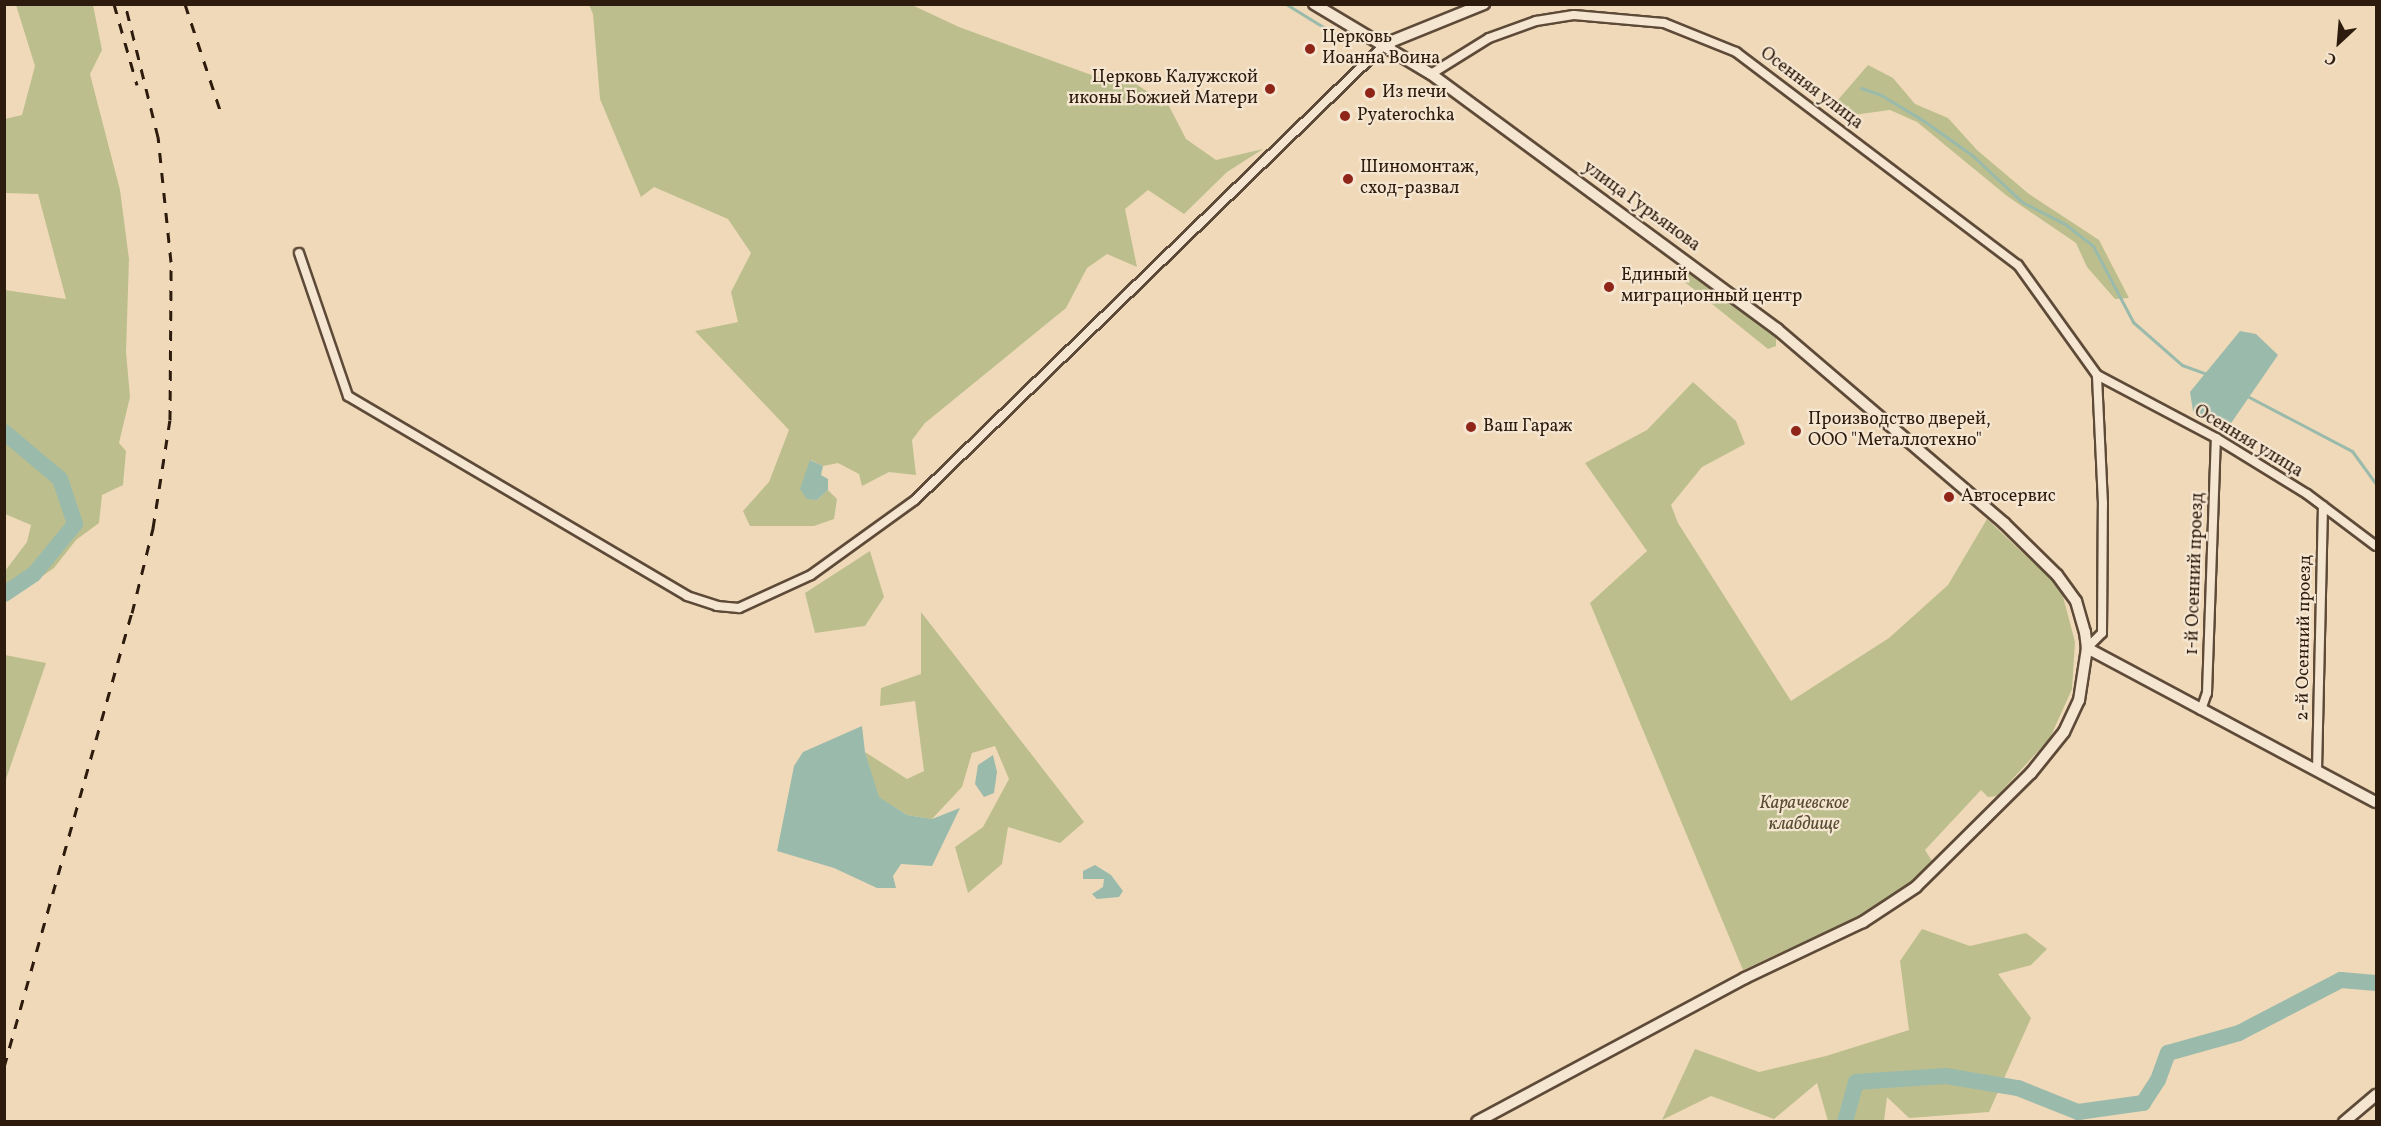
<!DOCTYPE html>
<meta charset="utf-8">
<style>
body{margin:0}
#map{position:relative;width:2381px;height:1126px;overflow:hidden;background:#f0d9b8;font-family:Vollkorn,serif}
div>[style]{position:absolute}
.green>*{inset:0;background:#bcbf8d}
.water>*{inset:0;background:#9abaac}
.stream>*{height:3px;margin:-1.5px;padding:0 1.5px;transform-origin:1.5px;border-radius:1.5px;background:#9abaac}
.river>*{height:16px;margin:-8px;padding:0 8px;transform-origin:8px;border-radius:8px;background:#9abaac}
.roads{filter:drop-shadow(2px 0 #5e4a38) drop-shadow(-2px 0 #5e4a38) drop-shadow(0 2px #5e4a38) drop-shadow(0 -2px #5e4a38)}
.street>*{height:8px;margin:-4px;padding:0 4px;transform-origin:4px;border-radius:4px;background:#f5e6d1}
.secondary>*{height:10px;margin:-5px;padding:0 5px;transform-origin:5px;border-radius:5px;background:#f5e6d1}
.rail>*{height:3px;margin-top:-1.5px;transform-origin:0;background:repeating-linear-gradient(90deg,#2d1b0d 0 10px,transparent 0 20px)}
.dots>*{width:16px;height:16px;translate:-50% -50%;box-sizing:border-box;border:3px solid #f5e6d1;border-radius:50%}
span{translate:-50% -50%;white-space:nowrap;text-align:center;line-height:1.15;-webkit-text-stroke:4.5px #f5e6d1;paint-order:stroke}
.poi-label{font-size:18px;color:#2d1b0d}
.left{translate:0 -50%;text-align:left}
.right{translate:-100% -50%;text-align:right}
.street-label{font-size:18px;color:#2d1b0d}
.park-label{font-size:18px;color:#584c33;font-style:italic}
.frame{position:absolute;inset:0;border:6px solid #2d1b0d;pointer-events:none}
.north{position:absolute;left:2309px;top:12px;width:60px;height:60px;-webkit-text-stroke:4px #f5e6d1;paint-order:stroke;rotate:206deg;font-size:16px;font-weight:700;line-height:24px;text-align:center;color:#2d1b0d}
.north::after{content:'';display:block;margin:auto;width:21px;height:27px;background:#2d1b0d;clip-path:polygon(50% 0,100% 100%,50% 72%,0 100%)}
</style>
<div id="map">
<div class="green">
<div style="clip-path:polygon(16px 5px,93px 5px,102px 50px,90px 74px,120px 190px,129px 259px,126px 352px,130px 397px,119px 443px,126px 451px,123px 485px,102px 495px,99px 523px,76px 540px,54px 568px,5px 602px,5px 571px,27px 542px,31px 525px,5px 514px,5px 290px,66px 299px,38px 194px,5px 193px,5px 119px,22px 115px,35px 66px)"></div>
<div style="clip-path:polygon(589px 5px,912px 5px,959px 27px,1097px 77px,1133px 82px,1169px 106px,1186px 139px,1216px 160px,1263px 149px,1227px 172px,1184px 214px,1148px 190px,1125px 209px,1137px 267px,1107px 254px,1087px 268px,1066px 308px,925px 423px,912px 440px,916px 475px,889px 472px,862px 486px,859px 474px,838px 463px,823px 466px,811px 460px,817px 500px,828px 490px,837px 499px,834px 519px,814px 526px,750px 526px,743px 511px,769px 482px,789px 430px,695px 331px,738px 322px,731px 292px,751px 253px,728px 219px,654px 187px,641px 197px,600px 99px,593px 14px)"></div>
<div style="clip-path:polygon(1868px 65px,1893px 78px,1915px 104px,1948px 118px,1977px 150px,2029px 194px,2099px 240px,2129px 298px,2115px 299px,2087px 267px,2076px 243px,2007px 196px,1917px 122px,1890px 110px,1853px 115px,1837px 101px)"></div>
<div style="clip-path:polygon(1678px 266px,1776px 335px,1776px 346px,1768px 349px,1676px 275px)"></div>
<div style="clip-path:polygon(1693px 382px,1736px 421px,1745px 444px,1702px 467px,1671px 505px,1678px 523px,1791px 701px,1889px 638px,1948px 585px,1987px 519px,2061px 589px,2075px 642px,2072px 689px,2050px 738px,1997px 796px,1988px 797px,1981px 790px,1925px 850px,1932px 861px,1902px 890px,1851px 920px,1743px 970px,1590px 603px,1647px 551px,1585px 463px,1647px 430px)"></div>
<div style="clip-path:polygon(870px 551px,884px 597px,865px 626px,815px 633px,805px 593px)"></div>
<div style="clip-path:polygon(921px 612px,1084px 822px,1060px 843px,1008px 827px,1002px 864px,968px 893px,955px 847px,983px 827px,1009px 779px,995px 746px,972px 753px,962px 787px,932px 819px,907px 815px,878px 797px,865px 752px,907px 779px,924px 771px,915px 701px,880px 706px,881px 688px,921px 674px)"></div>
<div style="clip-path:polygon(5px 655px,46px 663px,5px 782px,4px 655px)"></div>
<div style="clip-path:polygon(1922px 929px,1970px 946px,2026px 933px,2047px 949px,2031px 965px,1998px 974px,2031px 1018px,1989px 1112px,1909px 1118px,1887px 1097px,1884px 1121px,1828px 1121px,1817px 1083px,1774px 1119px,1711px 1096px,1662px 1120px,1695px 1049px,1759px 1072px,1826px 1056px,1909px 1030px,1900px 961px)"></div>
</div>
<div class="water">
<div style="clip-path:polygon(2240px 331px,2256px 334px,2278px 355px,2225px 432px,2193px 411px,2190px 392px)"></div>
<div style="clip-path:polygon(810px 460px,823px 466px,821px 475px,828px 479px,828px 490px,817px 500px,807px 499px,800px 489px)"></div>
<div style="clip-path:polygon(862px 726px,865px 752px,879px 797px,907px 815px,932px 819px,960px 808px,932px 866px,901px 864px,893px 876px,896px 888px,877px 888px,834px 868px,777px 851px,794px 766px,803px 752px)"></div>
<div style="clip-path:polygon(993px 755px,997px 772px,994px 793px,984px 797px,975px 784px,978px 765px)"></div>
<div style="clip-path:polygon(1095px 865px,1111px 875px,1123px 891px,1119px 897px,1097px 899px,1092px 894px,1103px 887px,1104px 879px,1083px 879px,1083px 871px)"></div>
</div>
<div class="stream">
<div style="left:1286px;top:4px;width:68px;rotate:31.8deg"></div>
<div style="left:1861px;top:88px;width:21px;rotate:19deg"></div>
<div style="left:1881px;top:95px;width:50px;rotate:31.2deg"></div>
<div style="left:1924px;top:121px;width:60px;rotate:35.5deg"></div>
<div style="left:1973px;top:156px;width:67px;rotate:43.2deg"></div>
<div style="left:2022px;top:202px;width:48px;rotate:27.1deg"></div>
<div style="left:2065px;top:224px;width:36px;rotate:38deg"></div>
<div style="left:2093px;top:246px;width:86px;rotate:62.2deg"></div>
<div style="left:2133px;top:322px;width:65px;rotate:41.3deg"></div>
<div style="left:2182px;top:365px;width:29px;rotate:20deg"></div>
<div style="left:2249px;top:397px;width:116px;rotate:27.7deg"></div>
<div style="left:2352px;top:451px;width:41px;rotate:54deg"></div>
</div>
<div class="river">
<div style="left:4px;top:432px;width:73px;rotate:40deg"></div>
<div style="left:60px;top:479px;width:47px;rotate:71.6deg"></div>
<div style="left:75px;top:524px;width:65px;rotate:129.4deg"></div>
<div style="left:34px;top:574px;width:36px;rotate:146deg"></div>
<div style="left:1845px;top:1122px;width:41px;rotate:-74.6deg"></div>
<div style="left:1856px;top:1082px;width:90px;rotate:-3.8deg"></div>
<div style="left:1946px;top:1076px;width:73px;rotate:9.5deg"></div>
<div style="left:2018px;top:1088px;width:65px;rotate:21.8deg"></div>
<div style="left:2078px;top:1112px;width:66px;rotate:-7.9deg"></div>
<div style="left:2143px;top:1103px;width:27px;rotate:-57deg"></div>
<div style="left:2158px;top:1080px;width:29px;rotate:-70deg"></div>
<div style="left:2168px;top:1053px;width:74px;rotate:-15.7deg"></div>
<div style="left:2239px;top:1033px;width:115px;rotate:-27.5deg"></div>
<div style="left:2341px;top:980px;width:35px;rotate:5deg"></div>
</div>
<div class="roads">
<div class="street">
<div style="left:1431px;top:74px;width:68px;rotate:-31.8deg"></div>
<div style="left:1489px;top:38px;width:50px;rotate:-19.9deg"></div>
<div style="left:1536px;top:21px;width:38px;rotate:-9deg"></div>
<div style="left:1574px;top:15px;width:90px;rotate:5.1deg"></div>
<div style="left:1664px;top:23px;width:78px;rotate:21.9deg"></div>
<div style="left:1736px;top:52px;width:353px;rotate:37.1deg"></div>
<div style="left:2018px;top:265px;width:135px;rotate:54.3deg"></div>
<div style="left:2097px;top:375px;width:135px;rotate:27.9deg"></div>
<div style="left:2216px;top:438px;width:107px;rotate:31.6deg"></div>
<div style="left:2307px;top:494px;width:86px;rotate:37deg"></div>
<div style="left:299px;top:253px;width:151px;rotate:71.1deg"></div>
<div style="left:348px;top:396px;width:394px;rotate:30.5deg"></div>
<div style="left:687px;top:596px;width:32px;rotate:18deg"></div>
<div style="left:717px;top:606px;width:22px;rotate:5deg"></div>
<div style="left:739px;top:608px;width:79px;rotate:-24.6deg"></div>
<div style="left:811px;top:575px;width:128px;rotate:-35.8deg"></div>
<div style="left:915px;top:500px;width:655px;rotate:-44.13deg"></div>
<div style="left:2087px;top:648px;width:21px;rotate:-45deg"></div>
<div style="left:2102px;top:633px;width:129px;rotate:-89.6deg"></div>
<div style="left:2103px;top:504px;width:129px;rotate:-92.7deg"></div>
<div style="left:2201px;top:710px;width:18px;rotate:-71deg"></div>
<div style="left:2207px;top:693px;width:255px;rotate:-88deg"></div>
<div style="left:2317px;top:770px;width:264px;rotate:-88.7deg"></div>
</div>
<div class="secondary">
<div style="left:1314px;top:4px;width:136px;rotate:30.9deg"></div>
<div style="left:1431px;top:74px;width:430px;rotate:36.4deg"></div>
<div style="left:1777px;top:329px;width:299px;rotate:40.5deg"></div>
<div style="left:2004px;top:523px;width:74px;rotate:44.5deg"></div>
<div style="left:2057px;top:575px;width:32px;rotate:54deg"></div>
<div style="left:2076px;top:601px;width:32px;rotate:74deg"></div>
<div style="left:2085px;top:632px;width:16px;rotate:83deg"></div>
<div style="left:2087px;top:648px;width:53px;rotate:98.7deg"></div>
<div style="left:2079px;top:700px;width:35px;rotate:115deg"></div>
<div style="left:2064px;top:732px;width:53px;rotate:128.8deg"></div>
<div style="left:2031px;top:773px;width:162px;rotate:135.3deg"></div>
<div style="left:1916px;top:887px;width:64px;rotate:146.6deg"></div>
<div style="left:1863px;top:922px;width:131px;rotate:154.6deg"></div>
<div style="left:1745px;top:978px;width:304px;rotate:151.8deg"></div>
<div style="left:1385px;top:44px;width:107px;rotate:-22deg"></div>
<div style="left:2087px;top:648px;width:327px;rotate:28.1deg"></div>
<div style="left:2344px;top:1122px;width:42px;rotate:-40.2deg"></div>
</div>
</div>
<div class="rail">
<div style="left:114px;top:4px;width:84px;rotate:74.1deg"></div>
<div style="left:185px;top:4px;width:115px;rotate:71.7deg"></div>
<div style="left:4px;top:1067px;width:472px;rotate:-74.3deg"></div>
<div style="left:132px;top:613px;width:88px;rotate:-76.1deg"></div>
<div style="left:153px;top:528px;width:109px;rotate:-81.1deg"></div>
<div style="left:170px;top:420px;width:158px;rotate:-89.6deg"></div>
<div style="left:171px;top:262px;width:126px;rotate:-95.9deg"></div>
<div style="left:158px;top:137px;width:137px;rotate:-103.9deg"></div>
</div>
<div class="dots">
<div style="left:1310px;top:49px;background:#8f2418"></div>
<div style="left:1270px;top:89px;background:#8f2418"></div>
<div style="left:1370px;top:93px;background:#8f2418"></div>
<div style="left:1345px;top:116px;background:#8f2418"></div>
<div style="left:1348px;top:179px;background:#8f2418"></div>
<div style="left:1609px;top:287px;background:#8f2418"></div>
<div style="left:1471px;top:427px;background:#8f2418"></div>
<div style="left:1796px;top:431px;background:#8f2418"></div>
<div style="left:1949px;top:497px;background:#8f2418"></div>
</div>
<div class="poi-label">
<span class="left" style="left:1322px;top:49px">Церковь<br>Иоанна Воина</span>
<span class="right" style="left:1258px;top:89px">Церковь Калужской<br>иконы Божией Матери</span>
<span class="left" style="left:1382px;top:93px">Из печи</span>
<span class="left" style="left:1357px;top:116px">Pyaterochka</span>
<span class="left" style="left:1360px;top:179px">Шиномонтаж,<br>сход-развал</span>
<span class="left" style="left:1621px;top:287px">Единый<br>миграционный центр</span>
<span class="left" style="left:1808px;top:431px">Производство дверей,<br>ООО "Металлотехно"</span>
<span class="left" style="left:1483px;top:427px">Ваш Гараж</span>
<span class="left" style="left:1961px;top:497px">Автосервис</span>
</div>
<div class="street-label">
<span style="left:1811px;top:89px;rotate:37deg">Осенняя улица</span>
<span style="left:1641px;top:207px;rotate:36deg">улица Гурьянова</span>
<span style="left:2248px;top:442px;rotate:31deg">Осенняя улица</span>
<span style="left:2196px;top:574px;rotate:-88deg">1-й Осенний проезд</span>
<span style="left:2305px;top:638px;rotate:-89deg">2-й Осенний проезд</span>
</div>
<div class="park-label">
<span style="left:1804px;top:815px">Карачевское<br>клабдище</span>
</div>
<div class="frame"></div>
<div class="north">С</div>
</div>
